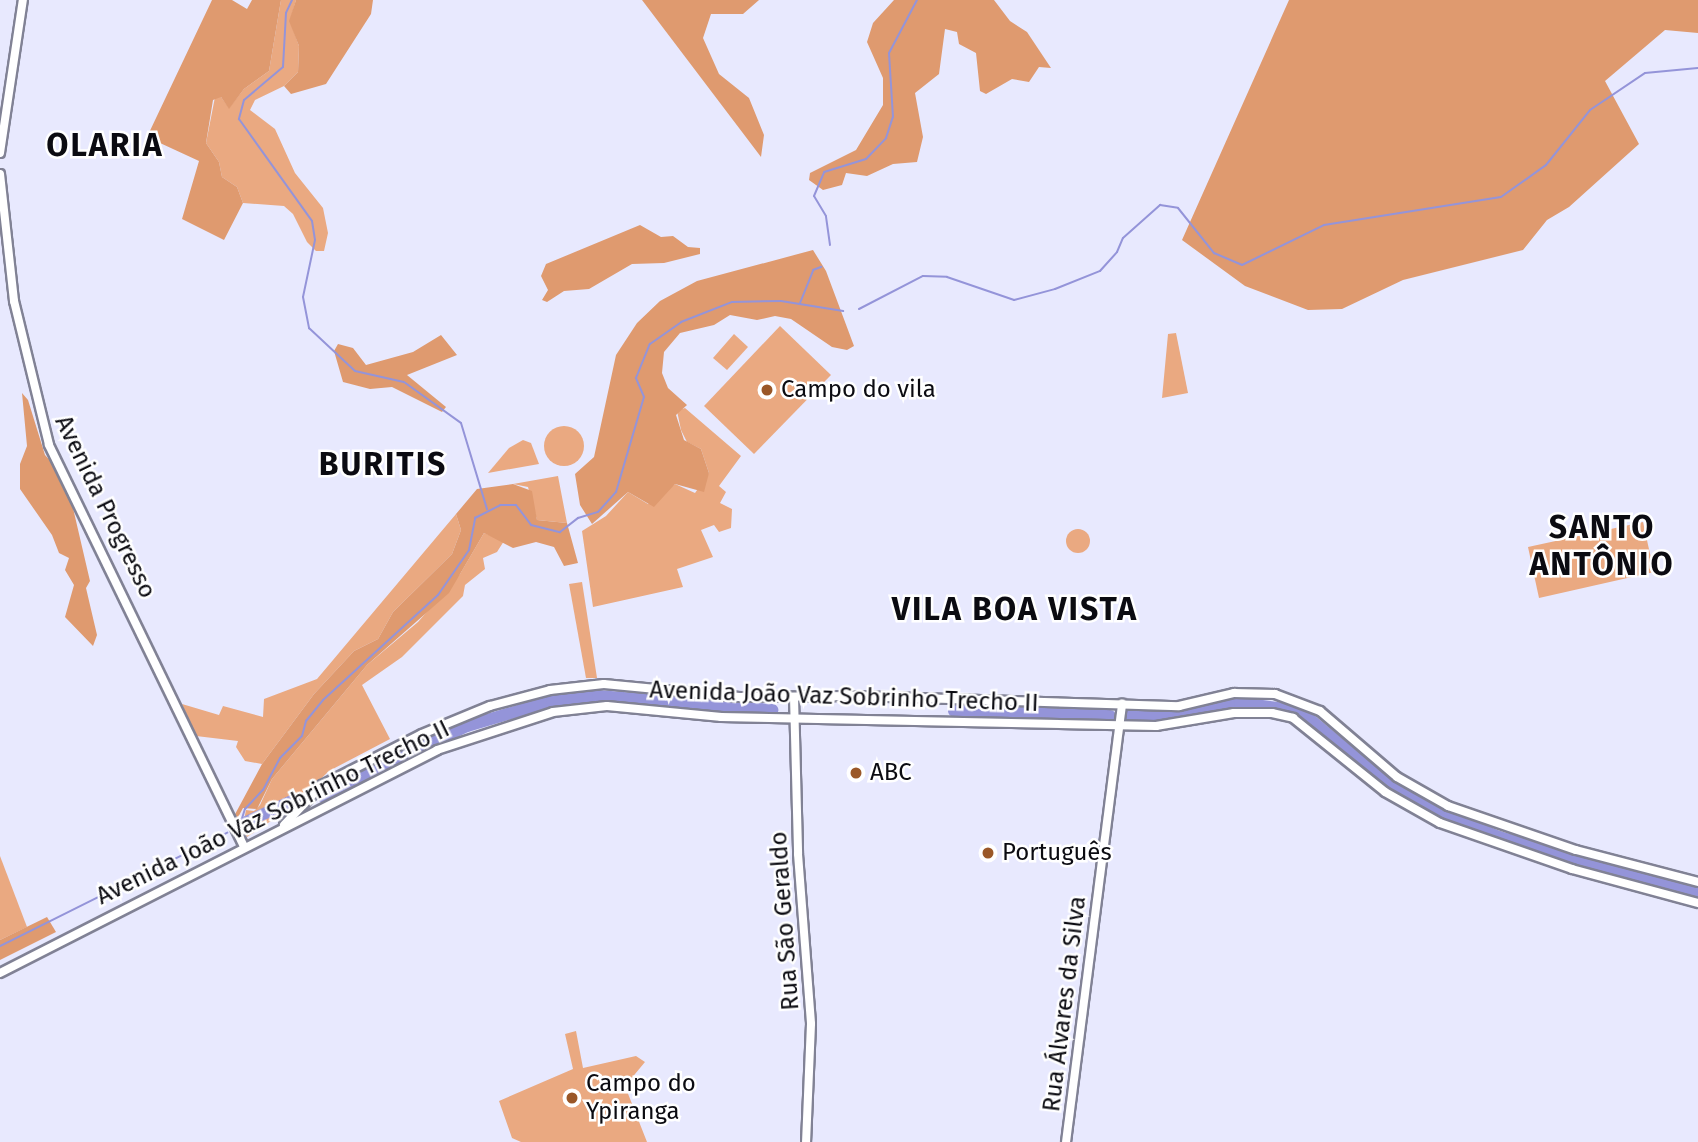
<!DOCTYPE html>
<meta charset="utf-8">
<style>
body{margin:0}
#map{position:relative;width:1698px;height:1142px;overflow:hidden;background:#e8e9fe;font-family:"Fira Sans",sans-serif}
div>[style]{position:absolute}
.green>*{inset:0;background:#eaa981}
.round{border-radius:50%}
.forest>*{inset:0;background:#df9a6f}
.stream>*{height:2px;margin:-1px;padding:0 1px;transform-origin:1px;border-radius:1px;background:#9494d9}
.river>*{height:12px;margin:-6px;padding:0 6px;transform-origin:6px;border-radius:6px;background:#9494d9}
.roads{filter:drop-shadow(2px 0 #818295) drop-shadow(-2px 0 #818295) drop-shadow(0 2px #818295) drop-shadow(0 -2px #818295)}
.minor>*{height:8px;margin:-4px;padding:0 4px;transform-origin:4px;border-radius:4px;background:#fff}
.dots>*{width:19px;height:19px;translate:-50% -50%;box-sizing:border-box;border:4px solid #fff;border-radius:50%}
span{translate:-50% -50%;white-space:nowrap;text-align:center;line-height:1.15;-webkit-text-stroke:5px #fff;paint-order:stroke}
.poi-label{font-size:24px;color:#0b0b11}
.left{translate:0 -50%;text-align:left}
.street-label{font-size:24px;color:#0b0b11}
.district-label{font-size:32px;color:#0b0b11;font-weight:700;letter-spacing:2px}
</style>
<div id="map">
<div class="green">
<div style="clip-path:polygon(281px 0,296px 0,290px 21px,299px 46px,298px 72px,284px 86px,255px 100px,250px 110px,275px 129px,295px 173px,323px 208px,328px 233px,324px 251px,316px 251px,307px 242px,293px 214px,284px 206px,243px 203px,237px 187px,222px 177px,219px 162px,206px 143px,215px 97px,221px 97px,229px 108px,244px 89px,269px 71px)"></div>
<div style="clip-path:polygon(780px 326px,831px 375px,754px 454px,704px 406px)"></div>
<div style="clip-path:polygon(1176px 333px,1188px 393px,1162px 398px,1168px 334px)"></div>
<div style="clip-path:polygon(734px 334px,748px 347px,727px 370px,713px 358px)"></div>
<div style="clip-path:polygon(685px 408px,741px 456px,719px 486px,726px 492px,720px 503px,732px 509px,731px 528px,719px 532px,714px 525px,701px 530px,713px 557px,677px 569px,683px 587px,593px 607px,582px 531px,606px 516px,628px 492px,648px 504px,675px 484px,695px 493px,709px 473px,701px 449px,687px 442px,681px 430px,677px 411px)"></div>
<div class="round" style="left:544px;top:426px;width:40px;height:40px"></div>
<div style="clip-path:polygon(523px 440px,531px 443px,539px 464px,488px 473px,509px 448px)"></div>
<div style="clip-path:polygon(558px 476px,567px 523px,537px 520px,528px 487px,513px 484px)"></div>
<div style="clip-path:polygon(456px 514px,461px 530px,452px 554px,393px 612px,378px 639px,354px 651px,314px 694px,262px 764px,245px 761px,236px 747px,238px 741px,196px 736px,182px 704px,219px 715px,223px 706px,263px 717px,264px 699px,317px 679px)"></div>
<div style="clip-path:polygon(1643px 522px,1654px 572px,1539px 598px,1528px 547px)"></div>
<div class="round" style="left:1066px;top:529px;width:24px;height:24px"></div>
<div style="clip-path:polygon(484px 533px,504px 541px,497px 552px,483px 558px,485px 569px,465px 585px,463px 596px,402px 657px,362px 685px,390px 739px,329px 771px,303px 796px,244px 820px,246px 810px,254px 811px,260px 805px,272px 779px,367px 665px,418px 622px,460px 574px)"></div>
<div style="clip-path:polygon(582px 582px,597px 678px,586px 678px,569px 584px)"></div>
<div style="clip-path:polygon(301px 801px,247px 837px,242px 829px,295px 802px)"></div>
<div style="clip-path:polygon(0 856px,27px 927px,0 940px)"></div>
<div style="clip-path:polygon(576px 1031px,583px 1068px,636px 1056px,645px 1062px,625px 1086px,647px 1142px,521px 1142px,512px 1138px,499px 1101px,573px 1069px,565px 1034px)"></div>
</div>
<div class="forest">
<div style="clip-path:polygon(212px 0,232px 0,247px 9px,252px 0,281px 0,269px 71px,244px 89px,229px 109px,221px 97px,213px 100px,206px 143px,219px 162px,222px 177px,237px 187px,243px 203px,224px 240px,182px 219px,199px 161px,147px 137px)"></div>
<div style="clip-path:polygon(296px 0,373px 0,371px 14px,326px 84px,291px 94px,284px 86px,298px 72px,299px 46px,289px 21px)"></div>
<div style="clip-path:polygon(642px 0,759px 0,743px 14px,711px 14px,703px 38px,719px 74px,749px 98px,764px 135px,761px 157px)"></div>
<div style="clip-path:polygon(894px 0,994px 0,1010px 21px,1027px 32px,1051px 68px,1039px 67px,1029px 82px,1012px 79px,986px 94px,980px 91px,976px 53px,959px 44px,957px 32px,945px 29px,939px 74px,915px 93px,923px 137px,917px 162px,893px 164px,867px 176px,846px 173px,842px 185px,823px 190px,809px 180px,810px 173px,856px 150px,883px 105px,883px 78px,867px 42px,873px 23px)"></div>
<div style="clip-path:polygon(1289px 0,1698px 0,1698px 33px,1665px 30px,1605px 81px,1639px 144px,1569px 207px,1547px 220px,1523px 250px,1403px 280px,1342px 309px,1308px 310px,1245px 286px,1182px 240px)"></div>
<div style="clip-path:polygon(640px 225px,661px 237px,673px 236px,688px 247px,700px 248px,700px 254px,664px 263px,632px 264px,589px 289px,564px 291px,547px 302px,542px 300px,548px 290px,541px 276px,546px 264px)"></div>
<div style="clip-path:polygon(813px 250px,826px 271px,854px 346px,847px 350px,832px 347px,791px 319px,775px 316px,757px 320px,730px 315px,714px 325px,680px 333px,664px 352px,662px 373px,668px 388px,687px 405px,676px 415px,684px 440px,701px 449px,709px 473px,704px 492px,675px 484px,654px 507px,628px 492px,592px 524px,580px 505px,575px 474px,594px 457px,616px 355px,637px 323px,660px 301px,697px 281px)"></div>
<div style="clip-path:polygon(441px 335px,457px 355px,407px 375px,446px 407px,442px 412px,392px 387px,370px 389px,343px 382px,334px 351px,338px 344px,353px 348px,366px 365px,413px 352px)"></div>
<div style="clip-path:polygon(22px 393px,28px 400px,45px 455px,66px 478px,90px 581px,86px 588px,97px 635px,93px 646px,65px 617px,74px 585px,65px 570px,69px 558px,59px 553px,52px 535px,20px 489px,20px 464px,27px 446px)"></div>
<div style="clip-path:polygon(513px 484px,532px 491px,537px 520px,567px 523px,578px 563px,564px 566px,554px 547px,536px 542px,513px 548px,484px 533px,449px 593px,367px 665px,272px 779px,257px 809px,243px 808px,235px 823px,233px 818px,262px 764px,314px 694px,354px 651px,378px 639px,393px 612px,452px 554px,461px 530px,456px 514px,477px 489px)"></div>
<div style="clip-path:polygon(47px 917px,56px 932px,0 960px,0 940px)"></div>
</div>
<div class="stream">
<div style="left:292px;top:0;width:14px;rotate:115deg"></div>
<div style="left:286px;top:13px;width:54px;rotate:93.2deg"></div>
<div style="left:283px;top:67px;width:51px;rotate:139.8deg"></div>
<div style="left:244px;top:100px;width:20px;rotate:105deg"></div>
<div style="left:239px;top:119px;width:125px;rotate:54.4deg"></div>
<div style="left:312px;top:221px;width:19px;rotate:81deg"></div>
<div style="left:315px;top:240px;width:58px;rotate:101.9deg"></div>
<div style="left:303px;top:297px;width:32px;rotate:79deg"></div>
<div style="left:309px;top:328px;width:63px;rotate:43.1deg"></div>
<div style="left:355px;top:371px;width:50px;rotate:12.7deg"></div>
<div style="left:404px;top:382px;width:70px;rotate:35.7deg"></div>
<div style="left:461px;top:423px;width:90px;rotate:73.2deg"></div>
<div style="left:830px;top:245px;width:29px;rotate:-98deg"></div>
<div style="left:826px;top:216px;width:23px;rotate:-121deg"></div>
<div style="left:814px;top:196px;width:26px;rotate:-67deg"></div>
<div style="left:824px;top:172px;width:44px;rotate:-17.2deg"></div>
<div style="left:866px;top:159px;width:29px;rotate:-46deg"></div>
<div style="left:886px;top:138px;width:22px;rotate:-72deg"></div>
<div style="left:893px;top:117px;width:64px;rotate:-93.6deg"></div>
<div style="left:889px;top:53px;width:60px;rotate:-62.2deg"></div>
<div style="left:800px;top:303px;width:35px;rotate:-68deg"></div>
<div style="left:813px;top:270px;width:9px;rotate:-21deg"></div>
<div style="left:859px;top:309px;width:72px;rotate:-27.3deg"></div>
<div style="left:923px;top:276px;width:24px;rotate:2deg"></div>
<div style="left:947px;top:277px;width:71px;rotate:18.9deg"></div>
<div style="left:1014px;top:300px;width:42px;rotate:-15deg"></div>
<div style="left:1055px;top:289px;width:48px;rotate:-21.8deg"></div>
<div style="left:1100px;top:271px;width:25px;rotate:-48deg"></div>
<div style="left:1117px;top:252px;width:15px;rotate:-67deg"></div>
<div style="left:1123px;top:238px;width:50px;rotate:-41.7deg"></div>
<div style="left:1160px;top:205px;width:18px;rotate:9deg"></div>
<div style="left:1178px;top:208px;width:58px;rotate:51.3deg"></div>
<div style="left:1214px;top:253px;width:30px;rotate:23deg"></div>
<div style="left:1242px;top:265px;width:91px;rotate:-26deg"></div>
<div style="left:1324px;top:225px;width:179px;rotate:-9deg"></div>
<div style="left:1501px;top:197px;width:55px;rotate:-35.4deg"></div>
<div style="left:1546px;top:165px;width:70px;rotate:-51.3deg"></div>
<div style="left:1590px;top:110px;width:66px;rotate:-33.9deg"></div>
<div style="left:1645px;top:73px;width:53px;rotate:-5.4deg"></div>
<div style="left:240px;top:825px;width:17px;rotate:-73deg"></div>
<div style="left:245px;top:809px;width:26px;rotate:-47deg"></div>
<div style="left:263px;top:790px;width:36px;rotate:-62deg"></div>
<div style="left:280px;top:758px;width:31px;rotate:-45deg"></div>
<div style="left:302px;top:736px;width:16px;rotate:-75deg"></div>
<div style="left:306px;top:721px;width:27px;rotate:-51deg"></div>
<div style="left:323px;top:700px;width:156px;rotate:-42.4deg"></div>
<div style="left:438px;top:595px;width:55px;rotate:-55.4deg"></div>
<div style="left:469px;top:550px;width:33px;rotate:-79deg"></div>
<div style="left:475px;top:518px;width:28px;rotate:-27deg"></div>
<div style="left:500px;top:505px;width:16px"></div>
<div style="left:516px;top:505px;width:25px;rotate:53deg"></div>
<div style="left:531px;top:525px;width:30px;rotate:14deg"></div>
<div style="left:560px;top:532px;width:23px;rotate:-38deg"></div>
<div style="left:578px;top:518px;width:21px;rotate:-17deg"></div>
<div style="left:598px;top:512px;width:27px;rotate:-48deg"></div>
<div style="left:616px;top:492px;width:99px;rotate:-73.6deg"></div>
<div style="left:644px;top:397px;width:21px;rotate:-113deg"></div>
<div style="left:636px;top:378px;width:37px;rotate:-68deg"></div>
<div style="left:650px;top:344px;width:38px;rotate:-35deg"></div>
<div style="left:681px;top:322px;width:55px;rotate:-21.4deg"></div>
<div style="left:732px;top:302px;width:49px;rotate:-1.2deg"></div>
<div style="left:781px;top:301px;width:63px;rotate:9.2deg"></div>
<div style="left:0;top:946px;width:254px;rotate:-26.5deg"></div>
</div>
<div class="river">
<div style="left:954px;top:711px;width:156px;rotate:1.8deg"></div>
<div style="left:1130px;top:716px;width:48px;rotate:2.4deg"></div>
<div style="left:1178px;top:718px;width:64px;rotate:-13.6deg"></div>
<div style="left:1240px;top:703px;width:61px;rotate:7.6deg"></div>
<div style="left:1300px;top:711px;width:117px;rotate:39.8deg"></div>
<div style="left:1390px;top:786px;width:55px;rotate:28.4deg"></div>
<div style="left:1438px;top:812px;width:66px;rotate:22.3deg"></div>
<div style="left:1499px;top:837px;width:207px;rotate:15.7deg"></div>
<div style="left:322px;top:796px;width:161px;rotate:-25.8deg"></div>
<div style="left:467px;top:726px;width:89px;rotate:-16.4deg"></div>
<div style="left:552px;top:701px;width:46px;rotate:-6.2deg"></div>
<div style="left:598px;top:696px;width:175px;rotate:4.6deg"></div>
<div style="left:240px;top:825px;width:62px;rotate:-24.9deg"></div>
</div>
<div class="roads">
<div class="minor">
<div style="left:0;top:153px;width:155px;rotate:-81.5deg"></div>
<div style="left:0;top:174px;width:128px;rotate:83.7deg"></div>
<div style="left:14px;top:301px;width:148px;rotate:76.3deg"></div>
<div style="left:49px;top:445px;width:446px;rotate:64.1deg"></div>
<div style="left:794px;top:697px;width:157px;rotate:88.5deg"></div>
<div style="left:798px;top:854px;width:170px;rotate:85.6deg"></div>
<div style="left:811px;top:1024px;width:118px;rotate:92.4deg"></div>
<div style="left:284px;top:825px;width:55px;rotate:-46.5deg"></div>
<div style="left:322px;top:785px;width:112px;rotate:-27deg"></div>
<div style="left:422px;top:734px;width:74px;rotate:-22.4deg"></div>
<div style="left:490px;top:706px;width:62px;rotate:-14.9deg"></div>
<div style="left:550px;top:690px;width:54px;rotate:-6.3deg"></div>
<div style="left:604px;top:684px;width:136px;rotate:5.5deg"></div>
<div style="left:739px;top:697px;width:116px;rotate:-0.5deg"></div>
<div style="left:855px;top:696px;width:324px;rotate:1.8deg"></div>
<div style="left:1179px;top:706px;width:57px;rotate:-13.3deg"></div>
<div style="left:1234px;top:693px;width:41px;rotate:1.4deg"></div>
<div style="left:1275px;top:694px;width:48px;rotate:20.7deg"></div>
<div style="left:1320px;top:711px;width:101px;rotate:40.6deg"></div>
<div style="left:1397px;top:777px;width:59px;rotate:29.6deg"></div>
<div style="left:1448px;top:806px;width:135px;rotate:19deg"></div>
<div style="left:1576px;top:850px;width:126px;rotate:14.7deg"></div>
<div style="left:0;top:973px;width:491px;rotate:-27deg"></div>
<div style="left:437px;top:750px;width:122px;rotate:-18.1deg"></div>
<div style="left:553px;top:712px;width:54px;rotate:-6.3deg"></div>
<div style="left:607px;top:706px;width:115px;rotate:5.5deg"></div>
<div style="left:721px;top:717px;width:435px;rotate:1.2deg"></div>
<div style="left:1156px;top:726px;width:79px;rotate:-9.5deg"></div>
<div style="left:1234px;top:713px;width:38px"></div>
<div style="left:1272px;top:713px;width:22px;rotate:13deg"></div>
<div style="left:1293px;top:718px;width:118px;rotate:38.8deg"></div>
<div style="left:1385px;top:792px;width:63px;rotate:29.4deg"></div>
<div style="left:1440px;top:823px;width:140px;rotate:19.2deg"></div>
<div style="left:1572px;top:869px;width:131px;rotate:15.1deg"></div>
<div style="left:1066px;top:1142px;width:442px;rotate:-82.7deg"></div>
</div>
</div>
<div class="dots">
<div style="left:767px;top:390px;background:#9a5728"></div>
<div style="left:856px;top:773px;background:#9a5728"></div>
<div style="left:988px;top:853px;background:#9a5728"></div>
<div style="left:572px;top:1098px;background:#9a5728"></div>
</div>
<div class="poi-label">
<span class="left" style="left:781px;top:390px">Campo do vila</span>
<span class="left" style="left:870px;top:773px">ABC</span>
<span class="left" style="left:1002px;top:853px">Português</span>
<span class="left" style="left:586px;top:1098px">Campo do<br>Ypiranga</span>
</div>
<div class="street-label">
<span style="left:105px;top:507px;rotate:64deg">Avenida Progresso</span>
<span style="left:844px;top:697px;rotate:2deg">Avenida João Vaz Sobrinho Trecho II</span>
<span style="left:273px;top:813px;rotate:-26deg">Avenida João Vaz Sobrinho Trecho II</span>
<span style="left:785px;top:921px;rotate:-94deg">Rua São Geraldo</span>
<span style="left:1065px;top:1004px;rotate:-83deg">Rua Álvares da Silva</span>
</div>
<div class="district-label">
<span style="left:105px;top:145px">OLARIA</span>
<span style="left:383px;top:464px">BURITIS</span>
<span style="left:1602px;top:546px">SANTO<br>ANTÔNIO</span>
<span style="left:1015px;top:609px">VILA BOA VISTA</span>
</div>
</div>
